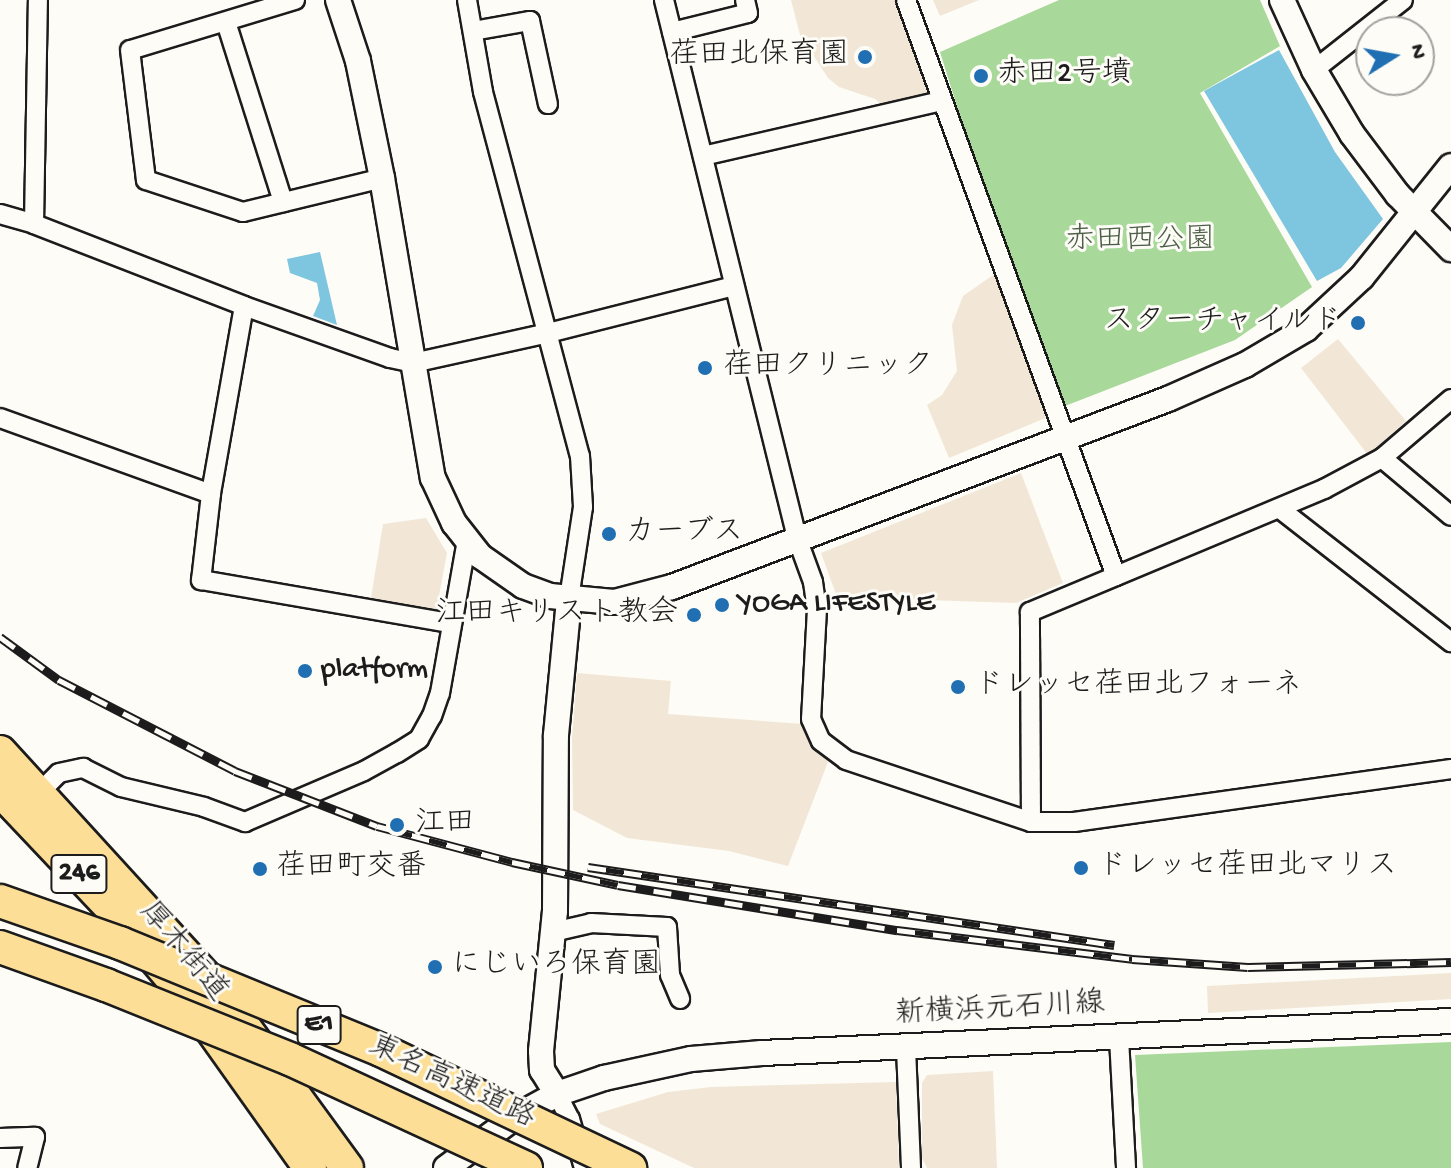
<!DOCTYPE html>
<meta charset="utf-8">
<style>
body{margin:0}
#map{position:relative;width:1451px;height:1168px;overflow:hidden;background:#fdfcf7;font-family:"Gochi Hand","Klee One",sans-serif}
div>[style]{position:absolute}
.built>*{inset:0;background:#f2e7d6}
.green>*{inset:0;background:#a8d99a}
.water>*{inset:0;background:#7ec5df}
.roads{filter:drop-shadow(2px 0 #1c1c1c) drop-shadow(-2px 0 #1c1c1c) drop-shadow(0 2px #1c1c1c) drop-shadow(0 -2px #1c1c1c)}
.street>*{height:18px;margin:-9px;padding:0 9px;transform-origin:9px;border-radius:9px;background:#fdfcf7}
.secondary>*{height:24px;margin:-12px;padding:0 12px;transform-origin:12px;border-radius:12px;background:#fdfcf7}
.highway>*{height:32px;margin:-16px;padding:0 16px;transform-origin:16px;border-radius:16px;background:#fcde96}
.rail>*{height:9px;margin-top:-4.5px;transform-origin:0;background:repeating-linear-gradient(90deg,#fdfcf7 0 18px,#1c1c1c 0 36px);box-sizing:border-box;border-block:2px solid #1c1c1c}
.bridges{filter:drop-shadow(2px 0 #1c1c1c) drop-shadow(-2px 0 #1c1c1c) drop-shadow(0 2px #1c1c1c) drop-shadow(0 -2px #1c1c1c)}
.highway-bridge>*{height:32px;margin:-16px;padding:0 16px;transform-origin:16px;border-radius:16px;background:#fcde96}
.dots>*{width:22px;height:22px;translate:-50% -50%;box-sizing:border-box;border:4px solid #fdfcf7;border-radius:50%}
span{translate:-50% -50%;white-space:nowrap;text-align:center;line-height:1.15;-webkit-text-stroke:6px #fdfcf7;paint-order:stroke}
.shield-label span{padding:2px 6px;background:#fdfcf7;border:2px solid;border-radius:6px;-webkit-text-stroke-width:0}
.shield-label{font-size:28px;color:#1c1c1c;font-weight:700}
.poi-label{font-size:30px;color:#1c1c1c}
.right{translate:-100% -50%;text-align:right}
.left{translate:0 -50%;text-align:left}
.park-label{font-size:30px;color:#4d5e48}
.street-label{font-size:30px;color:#1c1c1c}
.north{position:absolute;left:1355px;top:16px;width:80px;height:80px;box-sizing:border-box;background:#fdfcf7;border:2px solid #a3a29f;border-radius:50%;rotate:79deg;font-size:22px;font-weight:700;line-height:32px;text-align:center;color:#1c1c1c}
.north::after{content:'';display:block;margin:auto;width:28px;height:36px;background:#1f6fb2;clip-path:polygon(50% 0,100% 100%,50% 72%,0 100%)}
</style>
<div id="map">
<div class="built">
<div style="clip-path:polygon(791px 0,895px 0,931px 90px,923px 97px,885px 107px,875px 99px,839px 87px,828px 78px,800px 35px)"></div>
<div style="clip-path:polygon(933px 0,979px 0,940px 16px)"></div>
<div style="clip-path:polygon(996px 273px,1048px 417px,949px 458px,927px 405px,942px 395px,957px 371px,952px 325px,963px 296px)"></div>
<div style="clip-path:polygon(1338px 339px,1406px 421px,1368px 455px,1301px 368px)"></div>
<div style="clip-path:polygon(1021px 473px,1063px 583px,1016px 603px,837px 597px,821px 553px)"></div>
<div style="clip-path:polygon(426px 518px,447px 553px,436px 612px,370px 604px,383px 524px)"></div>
<div style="clip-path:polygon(577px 673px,671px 681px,668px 714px,803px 724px,828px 762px,788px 866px,729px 851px,627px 838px,573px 810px,572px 738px)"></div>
<div style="clip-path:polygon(1451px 973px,1451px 999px,1208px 1013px,1207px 986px)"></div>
<div style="clip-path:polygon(993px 1071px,997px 1168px,927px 1168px,922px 1158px,922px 1083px,927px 1075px)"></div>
<div style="clip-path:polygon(896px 1082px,899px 1168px,694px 1168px,600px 1124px,596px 1114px,668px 1092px,711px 1087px)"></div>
</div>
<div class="green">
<div style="clip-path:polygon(1059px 0,1260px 0,1280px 46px,1200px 93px,1312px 287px,1235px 340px,1065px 406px,983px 190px,940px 52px)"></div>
<div style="clip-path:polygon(1451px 1042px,1451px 1168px,1143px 1168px,1135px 1055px)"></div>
</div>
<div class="water">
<div style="clip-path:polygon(1279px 50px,1335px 152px,1383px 219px,1341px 268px,1317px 281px,1204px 91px)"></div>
<div style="clip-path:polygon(320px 252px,337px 325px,313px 316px,320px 300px,317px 283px,290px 273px,287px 259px)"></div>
</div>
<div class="roads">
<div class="street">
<div style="left:295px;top:0;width:172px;rotate:163.1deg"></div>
<div style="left:130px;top:50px;width:131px;rotate:83deg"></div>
<div style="left:146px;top:180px;width:102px;rotate:18.3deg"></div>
<div style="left:243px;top:212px;width:143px;rotate:-13.7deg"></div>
<div style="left:467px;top:0;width:93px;rotate:80.1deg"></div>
<div style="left:483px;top:92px;width:377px;rotate:75.1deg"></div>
<div style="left:580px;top:456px;width:51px;rotate:86.6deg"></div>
<div style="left:583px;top:507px;width:93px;rotate:98.7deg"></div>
<div style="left:664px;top:0;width:554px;rotate:76.11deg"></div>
<div style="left:797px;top:538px;width:47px;rotate:70deg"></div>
<div style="left:813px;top:582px;width:27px;rotate:82deg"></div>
<div style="left:817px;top:609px;width:110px;rotate:93.1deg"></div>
<div style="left:811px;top:719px;width:24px;rotate:66deg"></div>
<div style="left:821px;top:741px;width:31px;rotate:37deg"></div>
<div style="left:846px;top:760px;width:195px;rotate:18.5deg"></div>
<div style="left:1031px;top:822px;width:43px"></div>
<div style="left:1074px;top:822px;width:381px;rotate:-8deg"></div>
<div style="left:906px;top:0;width:613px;rotate:69.97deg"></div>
<div style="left:226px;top:22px;width:189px;rotate:72.4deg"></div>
<div style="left:473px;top:31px;width:58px;rotate:-10deg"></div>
<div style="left:530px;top:21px;width:85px;rotate:77.8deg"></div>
<div style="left:672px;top:32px;width:78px;rotate:-14deg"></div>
<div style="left:748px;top:13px;width:13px;rotate:-103deg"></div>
<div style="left:1314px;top:70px;width:113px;rotate:-38.2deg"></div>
<div style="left:703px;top:156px;width:245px;rotate:-13deg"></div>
<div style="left:0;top:214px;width:35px;rotate:16deg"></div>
<div style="left:34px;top:224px;width:225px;rotate:21.3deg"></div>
<div style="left:244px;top:306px;width:155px;rotate:19.6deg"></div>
<div style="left:390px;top:358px;width:24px;rotate:12deg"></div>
<div style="left:413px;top:363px;width:138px;rotate:-12.5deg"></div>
<div style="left:548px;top:333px;width:192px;rotate:-14.2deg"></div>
<div style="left:34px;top:224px;width:224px;rotate:-89deg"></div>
<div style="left:244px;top:306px;width:191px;rotate:100deg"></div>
<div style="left:211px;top:494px;width:87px;rotate:96.6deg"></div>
<div style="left:201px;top:580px;width:254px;rotate:9.8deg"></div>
<div style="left:0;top:418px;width:224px;rotate:19.8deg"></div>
<div style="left:1382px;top:458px;width:90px;rotate:40deg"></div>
<div style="left:1280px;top:509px;width:217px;rotate:37.9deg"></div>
<div style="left:39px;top:793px;width:28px;rotate:-45deg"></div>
<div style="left:59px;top:773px;width:25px;rotate:-12deg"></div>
<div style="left:83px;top:768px;width:42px;rotate:26.6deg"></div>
<div style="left:121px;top:787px;width:85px;rotate:13.5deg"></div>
<div style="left:204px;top:807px;width:44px;rotate:20.1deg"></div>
<div style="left:245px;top:822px;width:129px;rotate:-23.2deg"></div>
<div style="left:364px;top:771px;width:38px;rotate:-29deg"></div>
<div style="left:397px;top:753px;width:26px;rotate:-32deg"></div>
<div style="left:419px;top:739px;width:26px;rotate:-61deg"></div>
<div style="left:432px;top:716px;width:24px;rotate:-71deg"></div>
<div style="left:440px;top:693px;width:155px;rotate:-80deg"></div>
<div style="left:1031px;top:822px;width:210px;rotate:-90.3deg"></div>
<div style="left:1030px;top:612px;width:319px;rotate:-22.7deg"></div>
<div style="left:1324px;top:489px;width:66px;rotate:-28.1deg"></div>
<div style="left:1382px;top:458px;width:91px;rotate:-40.5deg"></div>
<div style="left:553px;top:932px;width:39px;rotate:-13deg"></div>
<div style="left:591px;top:923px;width:76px;rotate:3deg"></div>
<div style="left:667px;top:927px;width:48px;rotate:86.4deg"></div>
<div style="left:670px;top:975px;width:26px;rotate:67deg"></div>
<div style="left:1119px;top:1038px;width:130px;rotate:86.9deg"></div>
<div style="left:906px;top:1048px;width:120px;rotate:87.6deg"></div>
<div style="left:557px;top:1094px;width:28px;rotate:63deg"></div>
<div style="left:570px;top:1119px;width:51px;rotate:74.1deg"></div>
<div style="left:0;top:1138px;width:35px;rotate:-2deg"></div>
<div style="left:35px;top:1137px;width:32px;rotate:104deg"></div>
</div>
<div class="secondary">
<div style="left:338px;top:0;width:64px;rotate:71.8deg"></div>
<div style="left:358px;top:61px;width:119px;rotate:78.4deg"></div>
<div style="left:382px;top:178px;width:304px;rotate:80.4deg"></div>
<div style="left:433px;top:478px;width:50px;rotate:65deg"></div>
<div style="left:454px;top:523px;width:42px;rotate:51.8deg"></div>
<div style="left:480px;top:556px;width:52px;rotate:34.9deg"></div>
<div style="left:523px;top:586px;width:29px;rotate:20deg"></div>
<div style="left:550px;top:596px;width:64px;rotate:5.4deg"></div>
<div style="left:614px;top:602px;width:60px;rotate:-14.5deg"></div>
<div style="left:672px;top:587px;width:530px;rotate:-20.76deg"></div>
<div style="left:1168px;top:399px;width:84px;rotate:-23.8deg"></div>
<div style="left:1245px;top:365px;width:71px;rotate:-30.5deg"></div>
<div style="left:1306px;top:329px;width:76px;rotate:-42.9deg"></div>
<div style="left:1362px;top:277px;width:142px;rotate:-51.3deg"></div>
<div style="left:1282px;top:0;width:77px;rotate:65.4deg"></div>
<div style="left:1314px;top:70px;width:74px;rotate:59.3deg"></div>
<div style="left:1352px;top:134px;width:76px;rotate:53deg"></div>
<div style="left:1398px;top:195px;width:76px;rotate:45.5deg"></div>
<div style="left:557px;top:1094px;width:28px;rotate:-122deg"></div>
<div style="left:542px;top:1070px;width:19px;rotate:-93deg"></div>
<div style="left:541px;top:1051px;width:141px;rotate:-84.3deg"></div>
<div style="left:555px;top:911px;width:176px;rotate:-89.7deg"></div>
<div style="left:556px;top:735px;width:137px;rotate:-84.5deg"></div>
<div style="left:446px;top:1168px;width:86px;rotate:-36.5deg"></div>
<div style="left:515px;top:1117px;width:48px;rotate:-28.7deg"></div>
<div style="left:557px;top:1094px;width:50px;rotate:-18.8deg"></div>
<div style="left:604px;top:1078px;width:89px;rotate:-12.3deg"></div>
<div style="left:691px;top:1059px;width:71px;rotate:-4.8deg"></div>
<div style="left:762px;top:1053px;width:690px;rotate:-2.66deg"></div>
</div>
<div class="highway">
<div style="left:0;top:752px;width:323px;rotate:47.6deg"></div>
<div style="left:218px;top:991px;width:219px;rotate:53.9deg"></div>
<div style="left:0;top:790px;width:178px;rotate:46.6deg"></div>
<div style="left:122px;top:919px;width:114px;rotate:50deg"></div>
<div style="left:195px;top:1006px;width:199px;rotate:54.6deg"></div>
</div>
</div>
<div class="rail">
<div style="left:0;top:637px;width:73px;rotate:36.1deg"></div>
<div style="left:59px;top:680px;width:198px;rotate:27.3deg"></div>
<div style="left:235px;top:771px;width:152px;rotate:21.2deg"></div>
<div style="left:377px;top:826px;width:140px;rotate:14.9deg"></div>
<div style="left:512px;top:862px;width:108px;rotate:12.2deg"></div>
<div style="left:618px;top:885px;width:283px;rotate:9.2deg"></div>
<div style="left:897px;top:930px;width:237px;rotate:7deg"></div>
<div style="left:1132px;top:959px;width:116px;rotate:3.9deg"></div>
<div style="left:1248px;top:967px;width:203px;rotate:-1.4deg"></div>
<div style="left:588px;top:867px;width:532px;rotate:8.43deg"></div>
</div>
<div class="bridges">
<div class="highway-bridge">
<div style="left:0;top:901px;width:127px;rotate:19.3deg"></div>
<div style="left:120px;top:943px;width:282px;rotate:22.3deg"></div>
<div style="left:381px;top:1050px;width:276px;rotate:25.4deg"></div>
<div style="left:0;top:947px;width:113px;rotate:19.7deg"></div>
<div style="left:106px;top:985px;width:198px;rotate:21.9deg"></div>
<div style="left:290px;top:1059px;width:260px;rotate:24.8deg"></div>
</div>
</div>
<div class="dots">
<div style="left:865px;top:57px;background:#1f6fb2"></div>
<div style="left:981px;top:76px;background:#1f6fb2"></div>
<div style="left:1358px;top:323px;background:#1f6fb2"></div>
<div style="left:705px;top:368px;background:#1f6fb2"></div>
<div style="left:609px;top:534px;background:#1f6fb2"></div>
<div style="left:722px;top:605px;background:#1f6fb2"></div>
<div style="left:694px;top:615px;background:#1f6fb2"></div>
<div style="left:305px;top:671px;background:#1f6fb2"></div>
<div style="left:958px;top:687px;background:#1f6fb2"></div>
<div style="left:397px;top:825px;background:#1f6fb2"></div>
<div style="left:1081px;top:868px;background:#1f6fb2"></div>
<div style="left:260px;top:869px;background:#1f6fb2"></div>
<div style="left:435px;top:967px;background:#1f6fb2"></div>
</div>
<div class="shield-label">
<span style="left:79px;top:874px">246</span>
<span style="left:319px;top:1025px">E1</span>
</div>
<div class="poi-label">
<span class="right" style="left:849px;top:57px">荏田北保育園</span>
<span class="left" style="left:997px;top:76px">赤田2号墳</span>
<span class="right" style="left:1342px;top:323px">スターチャイルド</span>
<span class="left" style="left:723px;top:368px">荏田クリニック</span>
<span class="left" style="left:625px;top:534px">カーブス</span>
<span class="left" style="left:738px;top:605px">YOGA LIFESTYLE</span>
<span class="right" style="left:678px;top:615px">江田キリスト教会</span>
<span class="left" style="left:321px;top:671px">platform</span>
<span class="left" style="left:974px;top:687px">ドレッセ荏田北フォーネ</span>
<span class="left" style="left:415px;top:825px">江田</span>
<span class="left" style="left:1097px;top:868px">ドレッセ荏田北マリス</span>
<span class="left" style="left:276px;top:869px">荏田町交番</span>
<span class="left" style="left:451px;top:967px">にじいろ保育園</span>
</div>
<div class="park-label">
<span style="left:1140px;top:242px">赤田西公園</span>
</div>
<div class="street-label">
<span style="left:182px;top:953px;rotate:50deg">厚木街道</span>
<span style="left:1000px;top:1011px;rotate:-3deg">新横浜元石川線</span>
<span style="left:451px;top:1084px;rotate:25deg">東名高速道路</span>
</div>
<div class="north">N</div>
</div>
